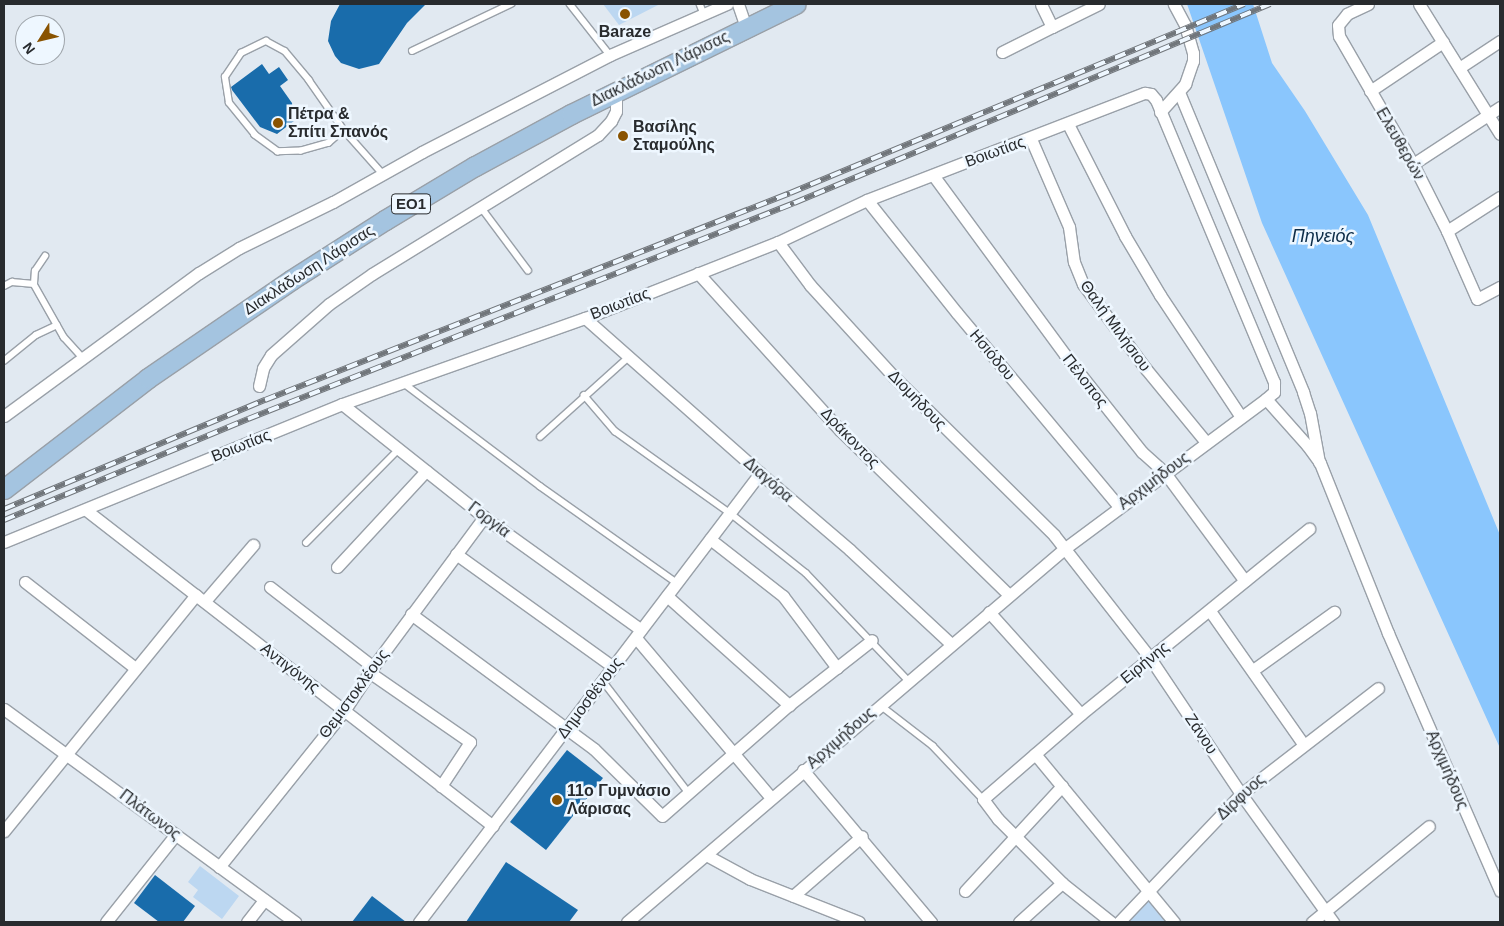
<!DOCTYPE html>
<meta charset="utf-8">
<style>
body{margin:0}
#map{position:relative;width:1504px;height:926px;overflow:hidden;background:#e1e9f1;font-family:Arial,sans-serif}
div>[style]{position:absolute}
.green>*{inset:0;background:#bcd7f1}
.water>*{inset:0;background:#8ac6fd}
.building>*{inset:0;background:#196cab}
.roads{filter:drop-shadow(1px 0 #99a0a8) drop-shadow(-1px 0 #99a0a8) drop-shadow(0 1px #99a0a8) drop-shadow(0 -1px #99a0a8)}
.lane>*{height:5.5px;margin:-2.75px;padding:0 2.75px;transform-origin:2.75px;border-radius:2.75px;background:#fff}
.street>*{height:11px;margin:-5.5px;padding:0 5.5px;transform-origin:5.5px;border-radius:5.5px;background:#fff}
.primary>*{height:19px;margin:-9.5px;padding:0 9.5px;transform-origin:9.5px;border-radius:9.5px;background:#a4c4e0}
.rail>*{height:5.5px;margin-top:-2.75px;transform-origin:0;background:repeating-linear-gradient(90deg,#eef7ff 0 11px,#71767b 0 22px);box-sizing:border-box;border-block:1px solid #71767b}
.dots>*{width:14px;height:14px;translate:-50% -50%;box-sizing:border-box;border:2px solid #eef7ff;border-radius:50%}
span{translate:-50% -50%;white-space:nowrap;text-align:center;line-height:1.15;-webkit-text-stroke:5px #eef7ff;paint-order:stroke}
.shield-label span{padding:1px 4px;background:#eef7ff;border:1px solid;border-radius:4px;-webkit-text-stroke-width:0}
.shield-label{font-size:15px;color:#282b2e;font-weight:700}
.poi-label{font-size:16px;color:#282b2e;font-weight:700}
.left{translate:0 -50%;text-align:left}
.street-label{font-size:16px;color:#282b2e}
.water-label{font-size:18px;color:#0d2d49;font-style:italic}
.frame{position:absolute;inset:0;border:5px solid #282b2e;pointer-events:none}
.north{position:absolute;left:15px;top:15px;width:50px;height:50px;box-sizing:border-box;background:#eef7ff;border:1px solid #9fa5ab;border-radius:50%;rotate:234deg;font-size:14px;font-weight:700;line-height:20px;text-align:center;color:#282b2e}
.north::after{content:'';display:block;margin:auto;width:18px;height:22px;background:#895301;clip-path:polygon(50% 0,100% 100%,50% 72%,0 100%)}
</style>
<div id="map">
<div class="green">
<div style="clip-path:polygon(603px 4px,660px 4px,619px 25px)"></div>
<div style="clip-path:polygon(200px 866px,239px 896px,222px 919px,193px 897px,198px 890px,188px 882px)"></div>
<div style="clip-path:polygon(1149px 900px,1166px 922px,1128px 922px)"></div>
</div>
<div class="water">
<div style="clip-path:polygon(1187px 4px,1253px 4px,1272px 63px,1305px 111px,1368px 215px,1500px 535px,1500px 748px,1262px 223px)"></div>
</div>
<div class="building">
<div style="clip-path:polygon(340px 4px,426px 4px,407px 23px,379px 64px,359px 69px,341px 63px,335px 56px,328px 41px,331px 21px)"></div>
<div style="clip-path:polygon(262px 64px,269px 74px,279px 67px,288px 80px,280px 86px,292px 103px,294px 121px,277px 134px,260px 127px,232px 90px,231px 87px)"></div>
<div style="clip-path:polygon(567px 750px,603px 778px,546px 850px,510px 822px)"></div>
<div style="clip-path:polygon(506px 862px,578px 910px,569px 922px,466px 922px)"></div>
<div style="clip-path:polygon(155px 875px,195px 906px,183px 922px,159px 922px,134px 903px)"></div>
<div style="clip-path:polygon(372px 896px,406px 922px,352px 922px)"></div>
</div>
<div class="roads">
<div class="lane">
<div style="left:570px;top:4px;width:65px;rotate:51.9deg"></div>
<div style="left:700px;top:4px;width:11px;rotate:68deg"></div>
<div style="left:412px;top:51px;width:110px;rotate:-25.4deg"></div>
<div style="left:344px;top:130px;width:20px;rotate:139deg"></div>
<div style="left:329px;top:143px;width:29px;rotate:164deg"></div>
<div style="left:301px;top:151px;width:23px;rotate:178deg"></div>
<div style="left:278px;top:152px;width:29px;rotate:-144deg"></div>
<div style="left:255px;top:135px;width:41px;rotate:-129.1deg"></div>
<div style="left:229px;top:103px;width:26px;rotate:-99deg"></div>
<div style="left:225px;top:77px;width:29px;rotate:-56deg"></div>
<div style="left:241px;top:53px;width:28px;rotate:-26deg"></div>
<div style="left:266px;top:41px;width:21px;rotate:28deg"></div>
<div style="left:285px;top:51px;width:38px;rotate:50deg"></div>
<div style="left:309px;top:80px;width:61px;rotate:55deg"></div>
<div style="left:344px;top:130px;width:59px;rotate:48.4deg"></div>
<div style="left:481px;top:207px;width:79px;rotate:53.3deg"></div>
<div style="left:34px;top:284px;width:13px;rotate:-86deg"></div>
<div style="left:35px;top:271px;width:18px;rotate:-56deg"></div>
<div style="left:4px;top:286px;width:9px;rotate:-27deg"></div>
<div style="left:12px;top:282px;width:22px;rotate:5deg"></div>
<div style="left:34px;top:284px;width:61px;rotate:60.5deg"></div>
<div style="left:64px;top:337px;width:28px;rotate:48deg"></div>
<div style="left:4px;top:361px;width:41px;rotate:-39.1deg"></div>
<div style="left:36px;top:335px;width:23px;rotate:-25deg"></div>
<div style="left:402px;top:382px;width:173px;rotate:37deg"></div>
<div style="left:540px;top:486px;width:168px;rotate:35.3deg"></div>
<div style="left:584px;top:395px;width:48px;rotate:49.3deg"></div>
<div style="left:615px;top:431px;width:141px;rotate:35.5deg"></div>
<div style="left:730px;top:513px;width:97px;rotate:38.3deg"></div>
<div style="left:806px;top:573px;width:148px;rotate:46.4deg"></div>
<div style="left:540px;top:437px;width:121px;rotate:-42deg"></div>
<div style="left:306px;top:543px;width:132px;rotate:-45.3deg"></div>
<div style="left:603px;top:681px;width:141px;rotate:52.5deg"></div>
<div style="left:880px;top:705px;width:67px;rotate:37.7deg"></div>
<div style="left:933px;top:746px;width:73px;rotate:46.7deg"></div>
</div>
<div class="street">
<div style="left:738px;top:4px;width:24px;rotate:71deg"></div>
<div style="left:1368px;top:4px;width:23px;rotate:155deg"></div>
<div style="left:1347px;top:14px;width:14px;rotate:129deg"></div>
<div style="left:1338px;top:25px;width:11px;rotate:85deg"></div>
<div style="left:1339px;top:36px;width:148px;rotate:60deg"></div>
<div style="left:1413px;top:164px;width:75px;rotate:63.1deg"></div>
<div style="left:1447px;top:231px;width:74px;rotate:66.2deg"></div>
<div style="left:1477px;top:299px;width:26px;rotate:-28deg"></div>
<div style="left:1419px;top:4px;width:153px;rotate:58.1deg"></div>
<div style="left:1052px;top:27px;width:52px;rotate:-26.1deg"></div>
<div style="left:1002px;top:52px;width:56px;rotate:-26.6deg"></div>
<div style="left:1052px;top:27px;width:25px;rotate:-116deg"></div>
<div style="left:1459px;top:68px;width:49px;rotate:-33.4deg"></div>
<div style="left:1370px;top:91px;width:88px;rotate:-33.9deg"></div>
<div style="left:1179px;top:92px;width:325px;rotate:67.5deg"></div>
<div style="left:1303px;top:392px;width:22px;rotate:72deg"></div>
<div style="left:1310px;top:413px;width:50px;rotate:79.6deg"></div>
<div style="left:1160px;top:112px;width:38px;rotate:-48deg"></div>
<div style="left:1185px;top:84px;width:24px;rotate:-71deg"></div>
<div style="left:1193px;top:61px;width:8px;rotate:-90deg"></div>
<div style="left:1193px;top:53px;width:29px;rotate:-106deg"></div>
<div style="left:1185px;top:25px;width:24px;rotate:-118deg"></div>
<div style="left:1068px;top:124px;width:126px;rotate:63deg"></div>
<div style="left:1125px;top:236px;width:69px;rotate:59.3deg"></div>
<div style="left:1160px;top:295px;width:146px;rotate:56.4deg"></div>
<div style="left:1031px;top:139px;width:96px;rotate:66.6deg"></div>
<div style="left:1069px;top:227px;width:35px;rotate:82deg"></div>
<div style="left:1074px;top:262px;width:24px;rotate:68deg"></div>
<div style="left:1083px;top:284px;width:106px;rotate:53.5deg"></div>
<div style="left:1146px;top:369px;width:94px;rotate:50.6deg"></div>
<div style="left:1413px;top:164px;width:104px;rotate:-33.2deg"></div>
<div style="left:933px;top:175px;width:223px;rotate:53.7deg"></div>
<div style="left:1065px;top:355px;width:124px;rotate:51.6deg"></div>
<div style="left:1142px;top:452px;width:31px;rotate:42deg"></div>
<div style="left:1165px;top:473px;width:134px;rotate:53.5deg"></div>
<div style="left:867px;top:200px;width:144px;rotate:51.5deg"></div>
<div style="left:957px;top:313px;width:253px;rotate:50.1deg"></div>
<div style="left:1447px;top:231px;width:63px;rotate:-32.7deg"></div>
<div style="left:778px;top:242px;width:54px;rotate:53.3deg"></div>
<div style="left:810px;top:285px;width:125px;rotate:47.6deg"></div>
<div style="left:894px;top:377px;width:225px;rotate:44.6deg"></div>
<div style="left:1054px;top:535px;width:156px;rotate:52deg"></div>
<div style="left:1150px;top:658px;width:164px;rotate:56.2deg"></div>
<div style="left:1241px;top:794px;width:158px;rotate:54.3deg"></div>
<div style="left:698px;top:273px;width:212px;rotate:47.9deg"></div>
<div style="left:840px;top:430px;width:236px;rotate:44.3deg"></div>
<div style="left:585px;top:318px;width:234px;rotate:41.5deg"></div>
<div style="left:760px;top:473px;width:118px;rotate:40.5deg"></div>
<div style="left:850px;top:550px;width:138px;rotate:42.9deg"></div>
<div style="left:259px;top:386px;width:18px;rotate:-77deg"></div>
<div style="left:263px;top:368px;width:15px;rotate:-58deg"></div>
<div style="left:271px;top:355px;width:77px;rotate:-41.3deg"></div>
<div style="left:329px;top:304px;width:52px;rotate:-34.9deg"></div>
<div style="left:372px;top:274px;width:265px;rotate:-31.6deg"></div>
<div style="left:598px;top:135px;width:19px;rotate:-47deg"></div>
<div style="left:611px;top:121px;width:11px;rotate:-63deg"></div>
<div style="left:616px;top:111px;width:20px;rotate:-90deg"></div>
<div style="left:342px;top:404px;width:181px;rotate:38.5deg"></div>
<div style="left:484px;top:517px;width:193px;rotate:35.7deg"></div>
<div style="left:4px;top:416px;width:242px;rotate:-36.3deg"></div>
<div style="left:199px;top:273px;width:47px;rotate:-32deg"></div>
<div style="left:239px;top:248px;width:105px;rotate:-26.1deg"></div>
<div style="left:333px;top:202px;width:102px;rotate:-29.3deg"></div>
<div style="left:422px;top:152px;width:212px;rotate:-27.3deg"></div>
<div style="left:610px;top:55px;width:128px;rotate:-23.6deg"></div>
<div style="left:86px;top:510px;width:515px;rotate:37.83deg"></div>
<div style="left:710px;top:539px;width:93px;rotate:38deg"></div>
<div style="left:783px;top:596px;width:90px;rotate:53.1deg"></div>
<div style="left:4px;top:542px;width:365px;rotate:-22.2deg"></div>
<div style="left:342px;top:404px;width:258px;rotate:-19.5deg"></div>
<div style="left:585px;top:318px;width:207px;rotate:-21.5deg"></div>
<div style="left:778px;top:242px;width:98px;rotate:-25.3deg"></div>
<div style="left:867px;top:200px;width:298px;rotate:-21.1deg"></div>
<div style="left:1145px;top:93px;width:6px;rotate:9deg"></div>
<div style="left:1151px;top:94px;width:8px;rotate:50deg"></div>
<div style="left:1156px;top:100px;width:306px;rotate:67.3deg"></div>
<div style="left:1274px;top:382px;width:10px;rotate:90deg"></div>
<div style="left:1274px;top:392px;width:11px;rotate:139deg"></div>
<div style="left:456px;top:554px;width:193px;rotate:35.7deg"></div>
<div style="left:337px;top:567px;width:131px;rotate:-47.2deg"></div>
<div style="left:25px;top:582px;width:140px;rotate:38deg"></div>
<div style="left:270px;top:587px;width:130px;rotate:37.8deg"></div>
<div style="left:667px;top:596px;width:164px;rotate:41.8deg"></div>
<div style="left:205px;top:601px;width:74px;rotate:-49.4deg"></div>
<div style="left:1210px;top:611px;width:162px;rotate:55deg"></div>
<div style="left:989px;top:612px;width:137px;rotate:48deg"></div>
<div style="left:411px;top:614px;width:227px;rotate:36.4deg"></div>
<div style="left:594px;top:749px;width:95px;rotate:44.6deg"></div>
<div style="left:662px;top:816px;width:169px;rotate:-41.2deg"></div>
<div style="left:789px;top:705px;width:105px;rotate:-38.1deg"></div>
<div style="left:636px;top:638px;width:209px;rotate:49.8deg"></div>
<div style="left:1253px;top:670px;width:100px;rotate:-35.6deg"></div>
<div style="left:369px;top:672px;width:123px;rotate:34.7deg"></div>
<div style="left:470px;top:742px;width:53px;rotate:123.4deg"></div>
<div style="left:4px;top:709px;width:361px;rotate:36.2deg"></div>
<div style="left:1035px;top:754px;width:218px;rotate:50.4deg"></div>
<div style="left:803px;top:770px;width:199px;rotate:49.9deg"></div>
<div style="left:4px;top:831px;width:304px;rotate:-50.9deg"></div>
<div style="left:706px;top:855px;width:50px;rotate:28.6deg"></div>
<div style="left:750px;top:879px;width:117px;rotate:21.5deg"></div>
<div style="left:219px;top:867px;width:200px;rotate:-51.3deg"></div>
<div style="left:344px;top:711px;width:53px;rotate:-56.6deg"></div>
<div style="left:373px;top:667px;width:187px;rotate:-53.5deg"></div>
<div style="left:965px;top:891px;width:143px;rotate:-47.3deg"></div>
<div style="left:793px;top:896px;width:91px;rotate:-41deg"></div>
<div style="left:106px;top:922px;width:112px;rotate:-51.5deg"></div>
<div style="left:247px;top:922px;width:28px;rotate:-52deg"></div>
<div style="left:419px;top:922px;width:564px;rotate:-52.78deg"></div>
<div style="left:627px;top:922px;width:575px;rotate:-40.48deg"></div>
<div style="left:1064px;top:549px;width:252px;rotate:-36.6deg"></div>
<div style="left:1266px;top:399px;width:62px;rotate:48.3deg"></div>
<div style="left:1307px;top:445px;width:22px;rotate:54deg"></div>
<div style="left:1320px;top:463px;width:183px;rotate:68.2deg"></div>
<div style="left:1388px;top:633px;width:281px;rotate:66.5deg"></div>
<div style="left:1019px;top:922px;width:58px;rotate:-42.2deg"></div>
<div style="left:1111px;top:922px;width:63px;rotate:-141.5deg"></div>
<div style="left:1062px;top:883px;width:91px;rotate:-135deg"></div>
<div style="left:998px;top:819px;width:25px;rotate:-127deg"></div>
<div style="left:983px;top:799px;width:130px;rotate:-40.9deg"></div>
<div style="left:1081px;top:714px;width:294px;rotate:-39.1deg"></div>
<div style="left:1119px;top:922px;width:177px;rotate:-46.4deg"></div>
<div style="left:1241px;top:794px;width:173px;rotate:-37.7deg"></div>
<div style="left:1312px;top:922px;width:151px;rotate:-39.4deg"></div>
</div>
<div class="primary">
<div style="left:4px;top:489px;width:182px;rotate:-37.6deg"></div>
<div style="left:148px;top:378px;width:173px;rotate:-34.4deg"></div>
<div style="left:291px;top:280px;width:112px;rotate:-32.6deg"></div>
<div style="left:385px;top:220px;width:105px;rotate:-31deg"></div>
<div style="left:475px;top:166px;width:109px;rotate:-28.4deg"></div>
<div style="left:571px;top:114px;width:250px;rotate:-26.1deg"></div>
</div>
</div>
<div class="rail">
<div style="left:4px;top:509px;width:283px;rotate:-22.7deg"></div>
<div style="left:265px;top:400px;width:564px;rotate:-21.52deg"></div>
<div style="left:790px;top:193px;width:492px;rotate:-22.6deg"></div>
<div style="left:4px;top:520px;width:264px;rotate:-22.5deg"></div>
<div style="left:248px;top:419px;width:587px;rotate:-21.58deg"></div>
<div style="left:794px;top:203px;width:516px;rotate:-22.69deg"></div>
</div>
<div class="dots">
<div style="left:625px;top:14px;background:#895301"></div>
<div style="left:278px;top:123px;background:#895301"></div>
<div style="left:623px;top:136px;background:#895301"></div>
<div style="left:557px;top:800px;background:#895301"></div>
</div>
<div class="shield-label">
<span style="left:411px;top:204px">ΕΟ1</span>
</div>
<div class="poi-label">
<span style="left:625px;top:32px">Baraze</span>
<span class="left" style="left:288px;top:123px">Πέτρα &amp;<br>Σπίτι Σπανός</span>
<span class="left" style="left:633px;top:136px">Βασίλης<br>Σταμούλης</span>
<span class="left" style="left:567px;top:800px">11ο Γυμνάσιο<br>Λάρισας</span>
</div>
<div class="street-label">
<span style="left:660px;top:69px;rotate:-26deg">Διακλάδωση Λάρισας</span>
<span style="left:1400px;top:144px;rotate:60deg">Ελευθερών</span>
<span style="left:995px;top:152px;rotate:-20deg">Βοιωτίας</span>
<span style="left:309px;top:270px;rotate:-33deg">Διακλάδωση Λάρισας</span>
<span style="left:620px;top:304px;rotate:-21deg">Βοιωτίας</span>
<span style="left:1115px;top:326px;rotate:54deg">Θαλή Μιλήσιου</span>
<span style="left:992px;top:355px;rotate:50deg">Ησιόδου</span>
<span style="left:1085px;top:381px;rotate:52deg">Πέλοπος</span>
<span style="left:917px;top:400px;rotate:46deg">Διομήδους</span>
<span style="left:850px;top:438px;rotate:46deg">Δράκοντος</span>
<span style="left:241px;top:446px;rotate:-22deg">Βοιωτίας</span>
<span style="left:768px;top:480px;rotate:41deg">Διαγόρα</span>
<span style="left:1154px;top:481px;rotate:-37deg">Αρχιμήδους</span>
<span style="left:489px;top:520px;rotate:37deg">Γοργία</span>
<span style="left:1145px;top:663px;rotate:-39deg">Ειρήνης</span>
<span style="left:290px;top:668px;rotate:38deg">Αντιγόνης</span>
<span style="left:354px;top:694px;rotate:-54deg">Θεμιστοκλέους</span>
<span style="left:590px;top:698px;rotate:-53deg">Δημοσθένους</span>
<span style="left:1201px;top:734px;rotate:56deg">Ζάνου</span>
<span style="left:841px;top:738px;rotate:-41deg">Αρχιμήδους</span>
<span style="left:1447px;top:770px;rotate:67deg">Αρχιμήδους</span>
<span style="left:1241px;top:797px;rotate:-43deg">Δίρφυος</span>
<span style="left:150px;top:815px;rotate:37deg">Πλάτωνος</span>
</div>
<div class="water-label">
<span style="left:1323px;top:236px">Πηνειός</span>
</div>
<div class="frame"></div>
<div class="north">N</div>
</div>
